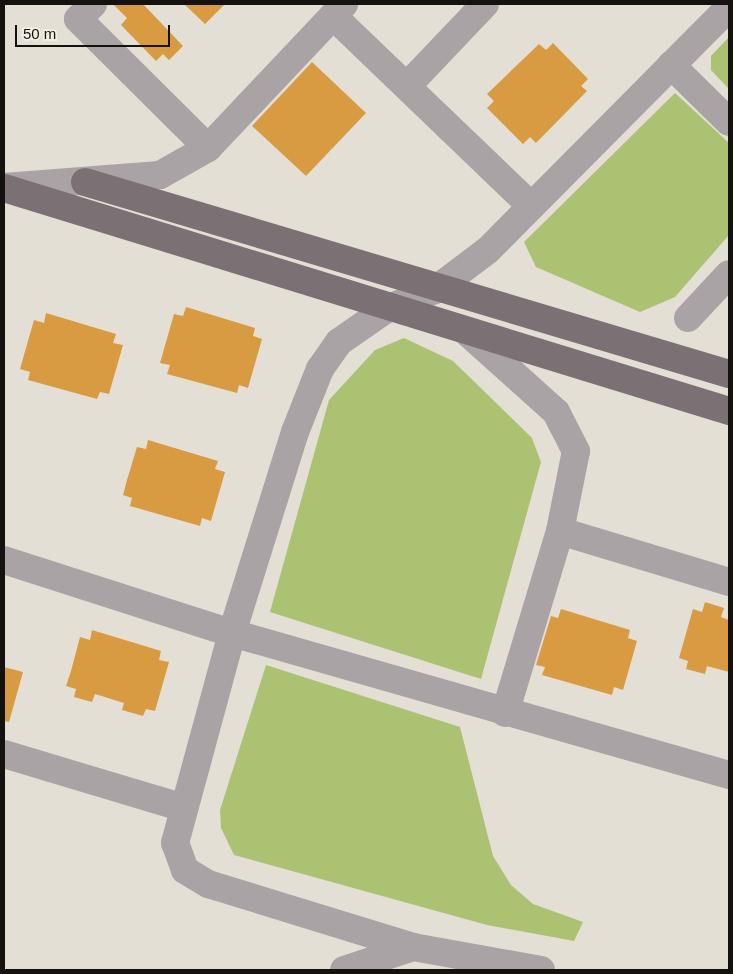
<!DOCTYPE html>
<style>
body{margin:0}
#map{position:relative;width:733px;height:974px;overflow:hidden;background:#e4dfd4;font-family:Arial,sans-serif}
div>[style]{position:absolute}
.green>*{inset:0;background:#aac272}
.building>*{inset:0;background:#d99b42}
.minor>*{height:28px;margin:-14px;padding:0 14px;transform-origin:14px;border-radius:14px;background:#a9a3a5}
.major>*{height:28px;margin:-14px;padding:0 14px;transform-origin:14px;border-radius:14px;background:#7b7174}
span{translate:-50% -50%;white-space:nowrap;text-align:center;line-height:1.15;-webkit-text-stroke:4px #f1ede2;paint-order:stroke}
.frame{position:absolute;inset:0;border:5px solid #13120e;pointer-events:none}
.scale{position:absolute;left:15px;top:25px;width:155px;height:22px;box-sizing:border-box;border:2px solid #13120e;border-top:0;padding-left:6px;font-size:15px;line-height:18px;white-space:nowrap;color:#13120e;-webkit-text-stroke:4px #f1ede2;paint-order:stroke}
</style>
<div id="map">
<div class="green">
<div style="clip-path:polygon(729px 37px,729px 89px,711px 70px,711px 56px)"></div>
<div style="clip-path:polygon(675px 93px,729px 143px,729px 235px,675px 297px,640px 312px,536px 267px,524px 242px)"></div>
<div style="clip-path:polygon(404px 338px,453px 361px,532px 438px,541px 462px,481px 679px,270px 612px,329px 400px,375px 350px)"></div>
<div style="clip-path:polygon(266px 665px,460px 727px,493px 856px,511px 885px,533px 904px,583px 922px,574px 941px,487px 925px,234px 855px,221px 828px,220px 810px)"></div>
</div>
<div class="building">
<div style="clip-path:polygon(113px 4px,143px 4px,183px 46px,169px 60px,163px 54px,156px 61px,121px 25px,127px 18px)"></div>
<div style="clip-path:polygon(184px 4px,225px 4px,205px 24px)"></div>
<div style="clip-path:polygon(553px 43px,588px 79px,581px 86px,587px 91px,536px 143px,530px 137px,523px 144px,487px 108px,494px 101px,487px 94px,539px 44px,546px 50px)"></div>
<div style="clip-path:polygon(312px 62px,366px 113px,306px 176px,252px 126px)"></div>
<div style="clip-path:polygon(186px 307px,255px 328px,253px 336px,262px 339px,248px 388px,239px 385px,237px 393px,167px 374px,170px 365px,160px 363px,174px 314px,183px 316px)"></div>
<div style="clip-path:polygon(46px 313px,116px 334px,113px 343px,123px 345px,109px 394px,100px 392px,97px 399px,28px 380px,30px 372px,20px 369px,34px 320px,44px 323px)"></div>
<div style="clip-path:polygon(148px 440px,218px 461px,215px 469px,225px 472px,211px 521px,202px 518px,200px 526px,130px 506px,132px 498px,123px 495px,127px 480px,137px 447px,146px 449px)"></div>
<div style="clip-path:polygon(705px 602px,724px 608px,721px 617px,729px 620px,729px 672px,707px 666px,705px 674px,686px 669px,688px 661px,679px 658px,693px 609px,702px 612px)"></div>
<div style="clip-path:polygon(561px 609px,630px 630px,628px 638px,637px 641px,623px 690px,614px 687px,612px 695px,542px 675px,545px 667px,536px 665px,551px 616px,558px 618px)"></div>
<div style="clip-path:polygon(92px 630px,161px 651px,159px 660px,169px 662px,155px 711px,146px 709px,143px 716px,122px 710px,124px 703px,95px 694px,92px 702px,74px 697px,76px 689px,66px 686px,71px 671px,80px 637px,90px 640px)"></div>
<div style="clip-path:polygon(4px 667px,23px 672px,9px 722px,4px 721px)"></div>
</div>
<div class="minor">
<div style="left:93px;top:4px;width:21px;rotate:135deg"></div>
<div style="left:78px;top:19px;width:183px;rotate:44.8deg"></div>
<div style="left:333px;top:16px;width:274px;rotate:43.8deg"></div>
<div style="left:671px;top:65px;width:81px;rotate:44.5deg"></div>
<div style="left:407px;top:86px;width:113px;rotate:-46.4deg"></div>
<div style="left:4px;top:187px;width:156px;rotate:-4.4deg"></div>
<div style="left:160px;top:175px;width:55px;rotate:-29.4deg"></div>
<div style="left:208px;top:148px;width:198px;rotate:-46.6deg"></div>
<div style="left:688px;top:318px;width:60px;rotate:-47deg"></div>
<div style="left:468px;top:333px;width:118px;rotate:41.9deg"></div>
<div style="left:556px;top:412px;width:44px;rotate:62.9deg"></div>
<div style="left:576px;top:451px;width:82px;rotate:101.3deg"></div>
<div style="left:560px;top:531px;width:190px;rotate:106.8deg"></div>
<div style="left:560px;top:531px;width:177px;rotate:16.8deg"></div>
<div style="left:4px;top:560px;width:239px;rotate:17.8deg"></div>
<div style="left:232px;top:633px;width:517px;rotate:15.95deg"></div>
<div style="left:4px;top:754px;width:188px;rotate:16.7deg"></div>
<div style="left:344px;top:970px;width:73px;rotate:-18.4deg"></div>
<div style="left:541px;top:970px;width:130px;rotate:-169.8deg"></div>
<div style="left:413px;top:947px;width:214px;rotate:-162.9deg"></div>
<div style="left:208px;top:884px;width:27px;rotate:-149deg"></div>
<div style="left:185px;top:870px;width:29px;rotate:-110deg"></div>
<div style="left:175px;top:843px;width:218px;rotate:-74.8deg"></div>
<div style="left:232px;top:633px;width:211px;rotate:-72.6deg"></div>
<div style="left:295px;top:432px;width:68px;rotate:-68.4deg"></div>
<div style="left:320px;top:369px;width:33px;rotate:-55deg"></div>
<div style="left:339px;top:342px;width:60px;rotate:-34.8deg"></div>
<div style="left:388px;top:308px;width:50px;rotate:-21deg"></div>
<div style="left:435px;top:290px;width:66px;rotate:-37deg"></div>
<div style="left:488px;top:250px;width:342px;rotate:-45.2deg"></div>
</div>
<div class="major">
<div style="left:85px;top:182px;width:672px;rotate:16.6deg"></div>
<div style="left:4px;top:188px;width:759px;rotate:17.1deg"></div>
</div>
<div class="frame"></div>
<div class="scale">50 m</div>
</div>
